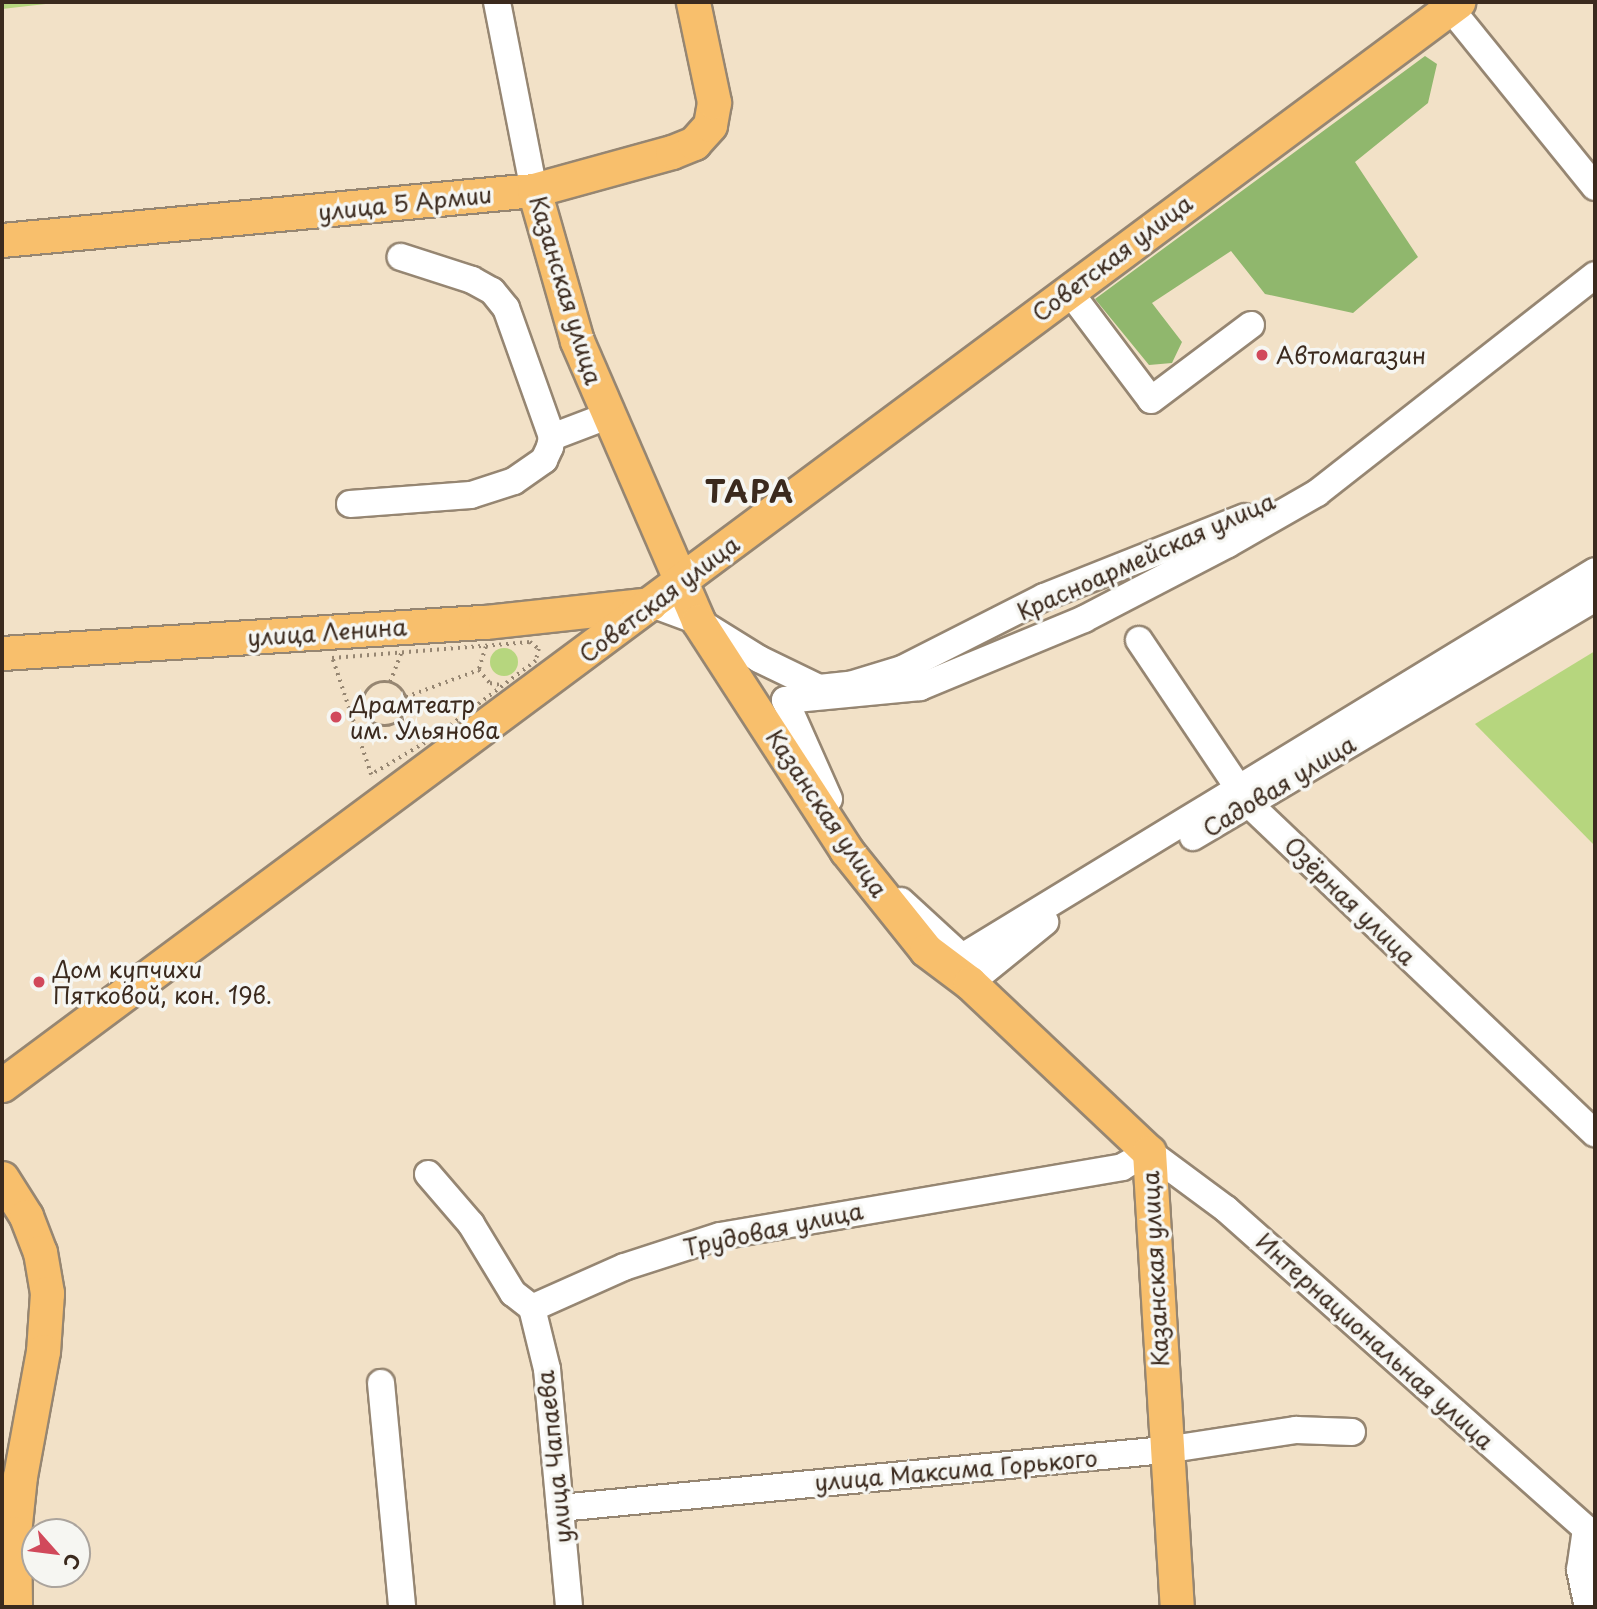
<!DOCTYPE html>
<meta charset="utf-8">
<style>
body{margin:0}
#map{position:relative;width:1597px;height:1609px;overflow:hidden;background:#f2e1c7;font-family:"Playpen Sans",sans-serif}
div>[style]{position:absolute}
.green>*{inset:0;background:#b6d67e}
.round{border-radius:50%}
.forest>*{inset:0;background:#90b76d}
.path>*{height:3.5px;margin-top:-1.75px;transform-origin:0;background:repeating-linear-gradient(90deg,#968672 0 2px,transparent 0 7px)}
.path>.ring{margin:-1.75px;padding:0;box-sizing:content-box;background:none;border:3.5px solid #968672;border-radius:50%}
.roads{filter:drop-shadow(2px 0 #968672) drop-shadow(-2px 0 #968672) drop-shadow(0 2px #968672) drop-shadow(0 -2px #968672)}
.minor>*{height:26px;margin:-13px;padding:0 13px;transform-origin:13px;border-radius:13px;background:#fff}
.major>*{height:33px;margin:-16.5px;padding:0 16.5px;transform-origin:16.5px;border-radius:16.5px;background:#f8bf6c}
.dots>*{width:19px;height:19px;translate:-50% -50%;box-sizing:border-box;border:4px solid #f6f6f2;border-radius:50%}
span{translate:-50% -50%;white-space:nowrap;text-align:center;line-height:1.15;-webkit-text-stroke:7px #f6f6f2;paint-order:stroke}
.street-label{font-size:23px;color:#3b2a1e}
.poi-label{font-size:23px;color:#3b2a1e}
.left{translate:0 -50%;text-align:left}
.district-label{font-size:30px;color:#3b2a1e;font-weight:700;letter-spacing:2px}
.frame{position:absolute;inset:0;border:4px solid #3b2a1e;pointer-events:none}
.north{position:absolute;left:21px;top:1518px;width:70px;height:70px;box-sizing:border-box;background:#f6f6f2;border:2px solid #aba49d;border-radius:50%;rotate:118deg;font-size:19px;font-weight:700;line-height:28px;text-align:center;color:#3b2a1e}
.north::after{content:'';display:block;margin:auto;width:24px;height:32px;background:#d1495b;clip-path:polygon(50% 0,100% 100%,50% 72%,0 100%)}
</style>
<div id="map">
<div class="green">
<div style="clip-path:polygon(2px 2px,63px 2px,2px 9px)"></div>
<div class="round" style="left:490px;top:648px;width:28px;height:28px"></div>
<div style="clip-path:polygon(1595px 651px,1595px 846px,1475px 724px)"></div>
</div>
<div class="forest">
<div style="clip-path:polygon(1425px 56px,1437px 64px,1428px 103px,1355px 162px,1418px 257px,1353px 313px,1265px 294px,1231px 251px,1152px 303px,1182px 342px,1172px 363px,1149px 365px,1095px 299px)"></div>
</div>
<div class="path">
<div style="left:530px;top:642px;width:11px;rotate:38deg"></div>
<div style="left:539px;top:649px;width:12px;rotate:104deg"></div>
<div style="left:536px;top:661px;width:124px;rotate:142.9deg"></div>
<div style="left:437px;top:736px;width:77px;rotate:149.4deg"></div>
<div style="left:371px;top:775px;width:123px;rotate:-108.4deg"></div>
<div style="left:332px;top:658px;width:199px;rotate:-4.6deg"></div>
<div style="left:486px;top:647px;width:24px;rotate:107deg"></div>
<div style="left:479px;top:670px;width:17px;rotate:50deg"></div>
<div style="left:490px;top:683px;width:10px;rotate:11deg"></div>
<div class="ring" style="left:363px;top:682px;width:40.5px;height:40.5px"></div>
<div style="left:390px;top:682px;width:31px;rotate:-69deg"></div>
<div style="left:406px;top:697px;width:78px;rotate:-20.3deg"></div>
<div style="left:403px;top:718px;width:33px;rotate:29deg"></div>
</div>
<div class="roads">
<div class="minor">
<div style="left:497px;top:2px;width:192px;rotate:78.9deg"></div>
<div style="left:1450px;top:8px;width:230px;rotate:51deg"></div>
<div style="left:1069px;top:291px;width:136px;rotate:53deg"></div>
<div style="left:1151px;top:400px;width:125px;rotate:-36.9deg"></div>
<div style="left:552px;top:437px;width:59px;rotate:-20.9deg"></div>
<div style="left:350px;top:504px;width:121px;rotate:-4.3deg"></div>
<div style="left:471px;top:495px;width:45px;rotate:-18deg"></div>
<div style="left:514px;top:481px;width:37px;rotate:-35deg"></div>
<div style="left:544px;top:460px;width:14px;rotate:-65deg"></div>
<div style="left:550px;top:447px;width:10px;rotate:-79deg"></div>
<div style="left:552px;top:437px;width:137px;rotate:-109.6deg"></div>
<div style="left:506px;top:308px;width:22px;rotate:-129deg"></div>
<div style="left:492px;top:291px;width:23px;rotate:-151deg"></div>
<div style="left:472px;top:280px;width:75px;rotate:-162.1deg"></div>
<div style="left:652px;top:604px;width:49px;rotate:20.3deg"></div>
<div style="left:698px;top:621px;width:72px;rotate:31.9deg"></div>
<div style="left:759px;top:659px;width:67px;rotate:25.8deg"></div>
<div style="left:819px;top:688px;width:31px;rotate:-6deg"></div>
<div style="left:850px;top:685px;width:54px;rotate:-17.1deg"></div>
<div style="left:902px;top:669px;width:159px;rotate:-26.9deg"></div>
<div style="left:1044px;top:597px;width:216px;rotate:-21.7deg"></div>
<div style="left:1139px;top:640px;width:199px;rotate:56.1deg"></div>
<div style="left:1250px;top:805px;width:476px;rotate:43.6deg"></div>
<div style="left:829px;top:799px;width:108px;rotate:-114deg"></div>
<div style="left:785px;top:700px;width:136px;rotate:-5.5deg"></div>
<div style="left:920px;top:687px;width:178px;rotate:-22.5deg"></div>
<div style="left:1084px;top:619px;width:162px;rotate:-27.5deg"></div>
<div style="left:1228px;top:544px;width:103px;rotate:-29.8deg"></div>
<div style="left:1317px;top:493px;width:353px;rotate:-38.1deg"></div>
<div style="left:1193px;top:837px;width:468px;rotate:-30.7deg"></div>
<div style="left:901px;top:901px;width:83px;rotate:42.6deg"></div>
<div style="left:962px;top:957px;width:741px;rotate:-31.37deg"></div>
<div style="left:970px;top:983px;width:97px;rotate:-39.1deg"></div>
<div style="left:428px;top:1174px;width:66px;rotate:49.3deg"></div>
<div style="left:471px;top:1224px;width:81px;rotate:58.7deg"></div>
<div style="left:513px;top:1293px;width:24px;rotate:38deg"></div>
<div style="left:532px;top:1308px;width:101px;rotate:-24deg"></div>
<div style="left:624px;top:1267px;width:101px;rotate:-17.9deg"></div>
<div style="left:720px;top:1236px;width:408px;rotate:-9.7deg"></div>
<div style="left:1122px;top:1167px;width:31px;rotate:-29deg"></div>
<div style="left:1149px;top:1152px;width:96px;rotate:36.5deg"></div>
<div style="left:1226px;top:1209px;width:494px;rotate:41.6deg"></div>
<div style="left:532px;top:1308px;width:63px;rotate:76.2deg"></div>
<div style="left:547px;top:1369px;width:239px;rotate:84.7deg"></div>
<div style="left:381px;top:1383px;width:225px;rotate:84.6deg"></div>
<div style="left:560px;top:1508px;width:608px;rotate:-5.48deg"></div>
<div style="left:1165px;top:1450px;width:133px;rotate:-8.7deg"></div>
<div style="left:1296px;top:1430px;width:56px;rotate:2deg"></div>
<div style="left:1586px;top:1529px;width:41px;rotate:98.3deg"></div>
<div style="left:1580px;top:1570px;width:38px;rotate:78deg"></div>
</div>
<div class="major">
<div style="left:534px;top:190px;width:157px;rotate:74.1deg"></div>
<div style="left:577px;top:341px;width:305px;rotate:66.6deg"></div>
<div style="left:698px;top:621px;width:273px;rotate:57.1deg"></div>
<div style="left:846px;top:850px;width:128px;rotate:51.3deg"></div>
<div style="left:926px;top:950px;width:55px;rotate:36.9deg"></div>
<div style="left:970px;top:983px;width:246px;rotate:43.4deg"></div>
<div style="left:1149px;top:1152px;width:456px;rotate:86.5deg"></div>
<div style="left:2px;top:240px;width:534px;rotate:-5.37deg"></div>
<div style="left:534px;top:190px;width:143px;rotate:-15.4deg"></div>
<div style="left:672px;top:152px;width:24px;rotate:-22deg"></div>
<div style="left:694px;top:143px;width:24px;rotate:-48deg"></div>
<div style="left:710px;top:125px;width:23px;rotate:-80deg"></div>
<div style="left:714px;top:102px;width:102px;rotate:-101.9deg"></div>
<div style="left:2px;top:653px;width:484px;rotate:-3.7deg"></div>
<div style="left:485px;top:622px;width:166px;rotate:-6.2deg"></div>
<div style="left:2px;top:1085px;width:1815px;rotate:-36.64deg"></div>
<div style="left:2px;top:1178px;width:45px;rotate:57.7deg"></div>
<div style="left:26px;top:1216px;width:39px;rotate:69deg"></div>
<div style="left:40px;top:1252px;width:42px;rotate:80.3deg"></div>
<div style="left:47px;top:1293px;width:58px;rotate:93.9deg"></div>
<div style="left:43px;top:1351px;width:127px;rotate:100.4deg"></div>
<div style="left:20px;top:1476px;width:57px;rotate:96deg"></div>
<div style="left:14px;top:1533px;width:74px;rotate:89.2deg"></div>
</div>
</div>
<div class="dots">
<div style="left:1262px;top:355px;background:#d1495b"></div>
<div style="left:336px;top:717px;background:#d1495b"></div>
<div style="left:39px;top:982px;background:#d1495b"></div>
</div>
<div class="street-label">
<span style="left:405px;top:203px;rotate:-6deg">улица 5 Армии</span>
<span style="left:1112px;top:258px;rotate:-37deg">Советская улица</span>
<span style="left:566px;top:290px;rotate:73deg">Казанская улица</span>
<span style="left:1146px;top:556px;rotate:-24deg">Красноармейская улица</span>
<span style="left:659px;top:599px;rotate:-37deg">Советская улица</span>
<span style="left:327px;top:632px;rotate:-4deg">улица Ленина</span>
<span style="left:1279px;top:786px;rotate:-31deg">Садовая улица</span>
<span style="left:827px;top:813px;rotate:56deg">Казанская улица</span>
<span style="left:1350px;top:901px;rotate:44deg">Озёрная улица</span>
<span style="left:773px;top:1229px;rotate:-12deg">Трудовая улица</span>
<span style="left:1155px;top:1269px;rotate:-93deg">Казанская улица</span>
<span style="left:1375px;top:1341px;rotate:42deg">Интернациональная улица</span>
<span style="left:554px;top:1457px;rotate:-96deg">улица Чапаева</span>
<span style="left:956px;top:1470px;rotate:-5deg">улица Максима Горького</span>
</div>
<div class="poi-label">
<span class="left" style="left:1276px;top:355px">Автомагазин</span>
<span class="left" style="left:350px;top:717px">Драмтеатр<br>им. Ульянова</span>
<span class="left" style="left:53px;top:982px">Дом купчихи<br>Пятковой, кон. 19в.</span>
</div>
<div class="district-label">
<span style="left:750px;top:491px">ТАРА</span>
</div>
<div class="frame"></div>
<div class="north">С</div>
</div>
